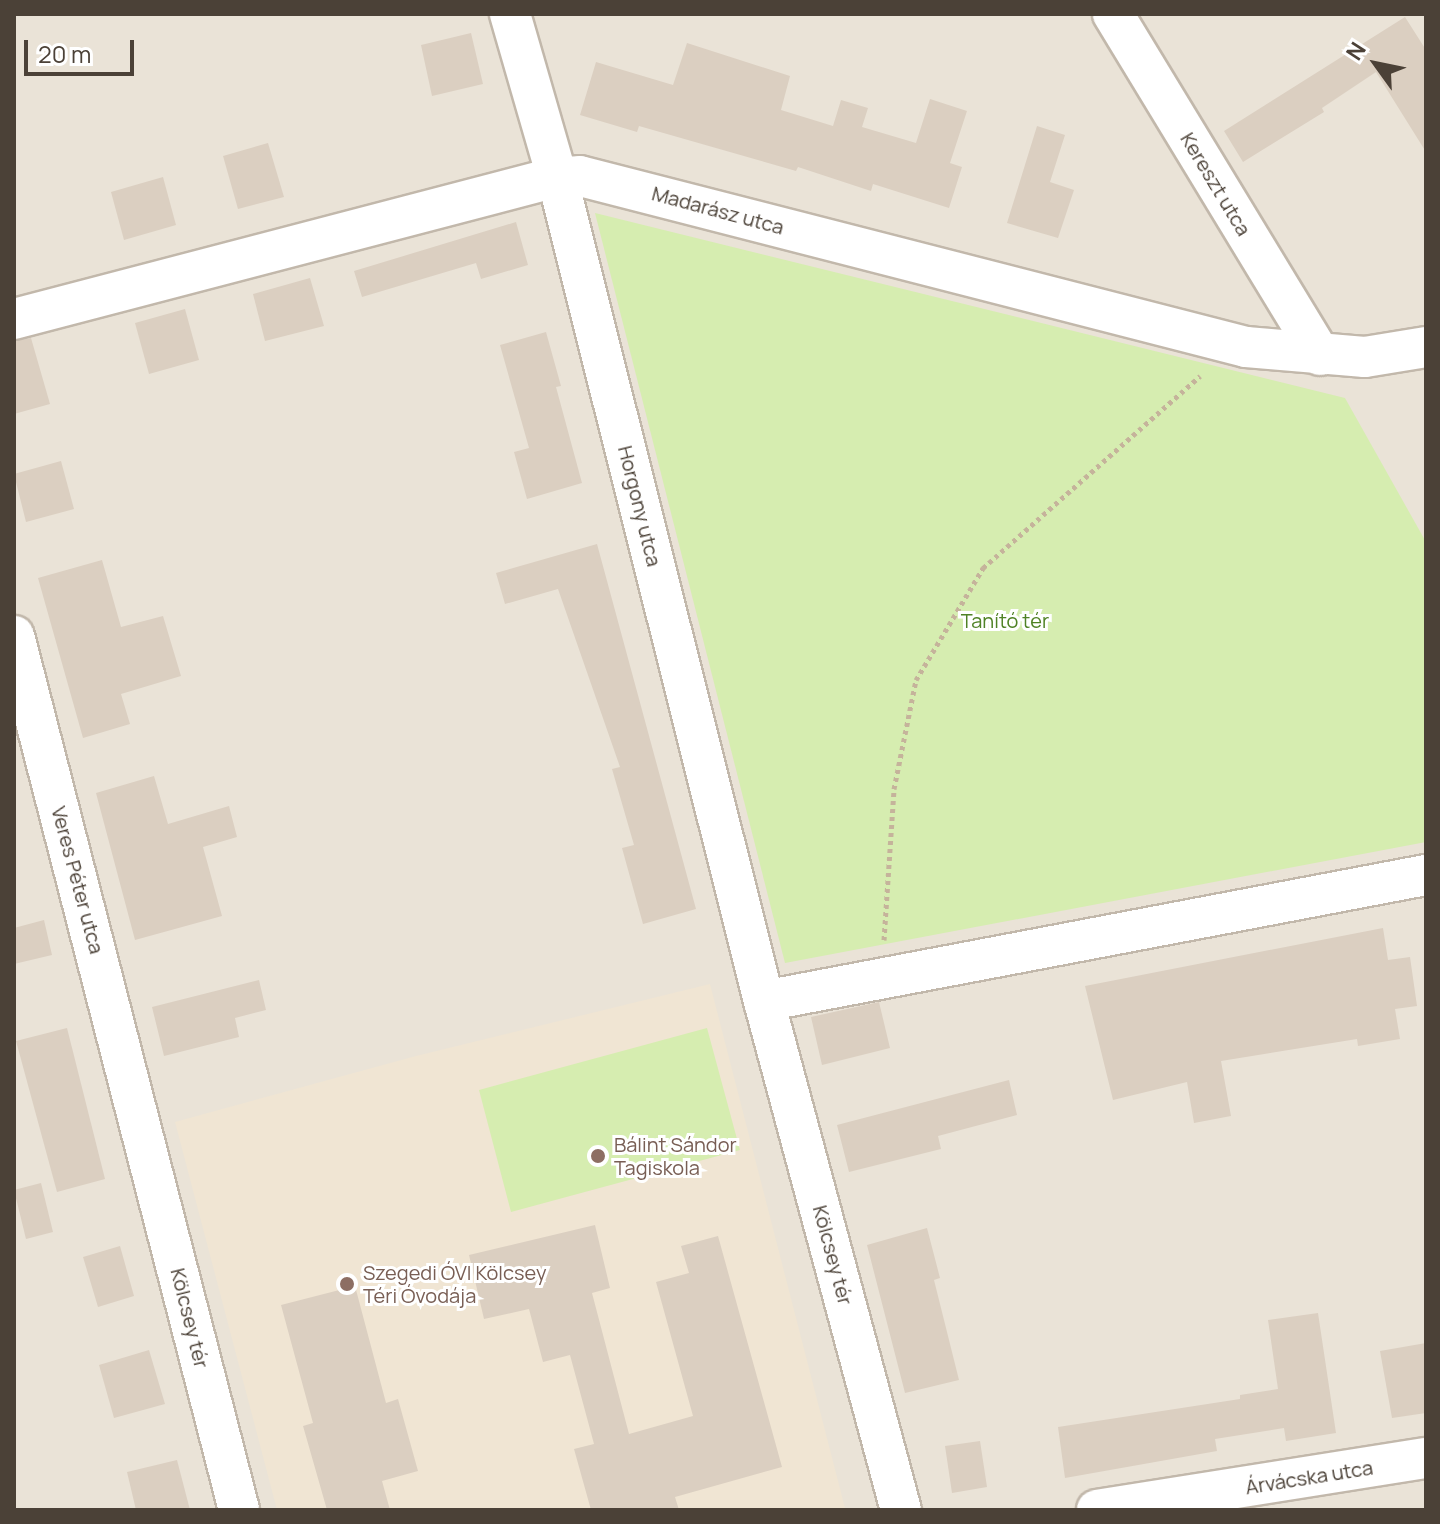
<!DOCTYPE html>
<meta charset="utf-8">
<style>
body{margin:0}
#map{position:relative;width:1440px;height:1524px;overflow:hidden;background:#f6f1ea;font-family:Manrope,sans-serif}
div>[style]{position:absolute}
.residential>*{inset:0;background:#eae3d7}
.education>*{inset:0;background:#f0e5d3}
.green>*{inset:0;background:#d6edb0}
.building>*{inset:0;background:#dbcfc1}
.path>*{height:5px;margin-top:-2.5px;transform-origin:0;background:repeating-linear-gradient(90deg,#c5b39b 0 4px,transparent 0 8px)}
.roads{filter:drop-shadow(2px 0 #c2b8ab) drop-shadow(-2px 0 #c2b8ab) drop-shadow(0 2px #c2b8ab) drop-shadow(0 -2px #c2b8ab)}
.minor>*{height:40px;margin:-20px;padding:0 20px;transform-origin:20px;border-radius:20px;background:#fff}
.dots>*{width:22px;height:22px;translate:-50% -50%;box-sizing:border-box;border:4px solid #fff;border-radius:50%}
span{translate:-50% -50%;white-space:nowrap;text-align:center;line-height:1.15;-webkit-text-stroke:6px #fff;paint-order:stroke}
.street-label{font-size:20px;color:#4b4137}
.park-label{font-size:20px;color:#4f8225}
.education-label{font-size:20px;color:#785e54}
.left{translate:0 -50%;text-align:left}
.frame{position:absolute;inset:0;border:16px solid #4b4137;pointer-events:none}
.north{position:absolute;left:1336px;top:24px;width:80px;height:80px;-webkit-text-stroke:6px #fff;paint-order:stroke;rotate:303deg;font-size:22px;font-weight:700;line-height:32px;text-align:center;color:#4b4137}
.north::after{content:'';display:block;margin:auto;width:28px;height:36px;background:#4b4137;clip-path:polygon(50% 0,100% 100%,50% 72%,0 100%)}
.scale{position:absolute;left:24px;top:40px;width:110px;height:36px;box-sizing:border-box;border:4px solid #4b4137;border-top:0;padding-left:10px;font-size:24px;line-height:28px;white-space:nowrap;color:#4b4137;-webkit-text-stroke:6px #fff;paint-order:stroke}
</style>
<div id="map">
<div class="residential">
<div style="clip-path:polygon(14px 14px,1426px 14px,1426px 1510px,14px 1510px)"></div>
</div>
<div class="education">
<div style="clip-path:polygon(710px 984px,845px 1508px,277px 1510px,175px 1122px,416px 1056px)"></div>
</div>
<div class="green">
<div style="clip-path:polygon(595px 213px,1345px 398px,1426px 542px,1426px 842px,785px 963px)"></div>
<div style="clip-path:polygon(707px 1028px,740px 1150px,511px 1212px,479px 1090px)"></div>
</div>
<div class="building">
<div style="clip-path:polygon(1405px 17px,1426px 50px,1426px 152px,1376px 72px,1322px 108px,1324px 112px,1243px 162px,1224px 131px)"></div>
<div style="clip-path:polygon(471px 33px,483px 84px,432px 96px,421px 45px)"></div>
<div style="clip-path:polygon(687px 43px,790px 76px,781px 110px,833px 126px,841px 100px,868px 108px,862px 127px,916px 143px,930px 99px,967px 111px,950px 163px,962px 167px,949px 208px,873px 184px,871px 191px,798px 167px,796px 171px,639px 126px,637px 132px,580px 115px,596px 62px,673px 85px)"></div>
<div style="clip-path:polygon(1037px 126px,1065px 135px,1050px 182px,1074px 190px,1058px 238px,1007px 223px)"></div>
<div style="clip-path:polygon(268px 143px,284px 197px,238px 209px,223px 156px)"></div>
<div style="clip-path:polygon(163px 177px,176px 225px,124px 240px,111px 192px)"></div>
<div style="clip-path:polygon(516px 222px,528px 265px,481px 279px,476px 263px,362px 297px,354px 271px)"></div>
<div style="clip-path:polygon(310px 278px,324px 326px,265px 341px,253px 294px)"></div>
<div style="clip-path:polygon(185px 309px,199px 360px,149px 374px,135px 323px)"></div>
<div style="clip-path:polygon(546px 332px,561px 386px,556px 387px,582px 483px,527px 499px,514px 452px,529px 448px,500px 345px)"></div>
<div style="clip-path:polygon(31px 338px,50px 404px,14px 414px,14px 341px)"></div>
<div style="clip-path:polygon(61px 461px,74px 509px,26px 522px,14px 474px)"></div>
<div style="clip-path:polygon(597px 544px,696px 909px,643px 924px,622px 848px,634px 845px,612px 769px,620px 767px,558px 589px,505px 604px,496px 573px)"></div>
<div style="clip-path:polygon(102px 560px,121px 627px,163px 616px,181px 676px,121px 694px,130px 724px,83px 738px,38px 578px)"></div>
<div style="clip-path:polygon(154px 776px,168px 824px,229px 806px,237px 837px,203px 847px,222px 916px,135px 940px,96px 793px)"></div>
<div style="clip-path:polygon(44px 920px,52px 955px,14px 964px,14px 928px)"></div>
<div style="clip-path:polygon(1383px 928px,1388px 960px,1410px 957px,1417px 1006px,1395px 1009px,1400px 1039px,1358px 1046px,1357px 1039px,1221px 1061px,1231px 1116px,1194px 1123px,1187px 1082px,1113px 1100px,1085px 986px)"></div>
<div style="clip-path:polygon(259px 980px,266px 1010px,235px 1018px,239px 1037px,164px 1056px,152px 1007px)"></div>
<div style="clip-path:polygon(879px 1002px,890px 1048px,822px 1065px,811px 1017px)"></div>
<div style="clip-path:polygon(67px 1028px,105px 1179px,57px 1192px,16px 1041px)"></div>
<div style="clip-path:polygon(1009px 1080px,1017px 1115px,938px 1136px,941px 1149px,849px 1172px,837px 1125px)"></div>
<div style="clip-path:polygon(41px 1183px,53px 1232px,26px 1239px,14px 1190px)"></div>
<div style="clip-path:polygon(595px 1225px,610px 1288px,592px 1293px,629px 1434px,693px 1416px,656px 1282px,689px 1273px,681px 1246px,718px 1236px,782px 1467px,675px 1497px,679px 1510px,591px 1510px,574px 1449px,594px 1444px,570px 1355px,543px 1362px,529px 1309px,484px 1319px,469px 1255px)"></div>
<div style="clip-path:polygon(927px 1228px,940px 1278px,934px 1280px,959px 1380px,905px 1393px,867px 1245px)"></div>
<div style="clip-path:polygon(120px 1246px,134px 1296px,98px 1307px,83px 1257px)"></div>
<div style="clip-path:polygon(355px 1286px,386px 1403px,398px 1399px,418px 1471px,382px 1481px,390px 1510px,327px 1510px,303px 1426px,313px 1423px,281px 1305px)"></div>
<div style="clip-path:polygon(1318px 1313px,1336px 1433px,1286px 1441px,1284px 1428px,1215px 1439px,1217px 1451px,1065px 1478px,1058px 1427px,1240px 1399px,1240px 1395px,1278px 1389px,1268px 1320px)"></div>
<div style="clip-path:polygon(1426px 1343px,1426px 1413px,1392px 1418px,1380px 1351px)"></div>
<div style="clip-path:polygon(149px 1350px,165px 1404px,114px 1418px,99px 1365px)"></div>
<div style="clip-path:polygon(980px 1441px,987px 1487px,952px 1493px,945px 1446px)"></div>
<div style="clip-path:polygon(177px 1460px,190px 1510px,136px 1510px,127px 1472px)"></div>
</div>
<div class="path">
<div style="left:884px;top:940px;width:151px;rotate:-86.2deg"></div>
<div style="left:894px;top:789px;width:111px;rotate:-78.6deg"></div>
<div style="left:916px;top:680px;width:131px;rotate:-59.1deg"></div>
<div style="left:983px;top:568px;width:290px;rotate:-41.5deg"></div>
</div>
<div class="roads">
<div class="minor">
<div style="left:510px;top:14px;width:170px;rotate:73.9deg"></div>
<div style="left:557px;top:177px;width:850px;rotate:75.9deg"></div>
<div style="left:764px;top:1001px;width:527px;rotate:74.94deg"></div>
<div style="left:1113px;top:14px;width:399px;rotate:58.7deg"></div>
<div style="left:14px;top:319px;width:561px;rotate:-14.66deg"></div>
<div style="left:557px;top:177px;width:23px;rotate:-2deg"></div>
<div style="left:580px;top:176px;width:688px;rotate:14.4deg"></div>
<div style="left:1246px;top:347px;width:119px;rotate:4.8deg"></div>
<div style="left:1365px;top:357px;width:62px;rotate:-9.3deg"></div>
<div style="left:14px;top:636px;width:902px;rotate:75.56deg"></div>
<div style="left:764px;top:1001px;width:674px;rotate:-10.78deg"></div>
<div style="left:1097px;top:1510px;width:333px;rotate:-9deg"></div>
</div>
</div>
<div class="dots">
<div style="left:598px;top:1156px;background:#8d6e63"></div>
<div style="left:347px;top:1284px;background:#8d6e63"></div>
</div>
<div class="street-label">
<span style="left:1216px;top:184px;rotate:59deg">Kereszt utca</span>
<span style="left:718px;top:210px;rotate:15deg">Madarász utca</span>
<span style="left:640px;top:506px;rotate:76deg">Horgony utca</span>
<span style="left:78px;top:880px;rotate:75deg">Veres Péter utca</span>
<span style="left:833px;top:1255px;rotate:75deg">Kölcsey tér</span>
<span style="left:190px;top:1318px;rotate:76deg">Kölcsey tér</span>
<span style="left:1309px;top:1477px;rotate:-9deg">Árvácska utca</span>
</div>
<div class="park-label">
<span style="left:1005px;top:620px">Tanító tér</span>
</div>
<div class="education-label">
<span class="left" style="left:614px;top:1156px">Bálint Sándor<br>Tagiskola</span>
<span class="left" style="left:363px;top:1284px">Szegedi ÓVI Kölcsey<br>Téri Óvodája</span>
</div>
<div class="frame"></div>
<div class="north">N</div>
<div class="scale">20 m</div>
</div>
